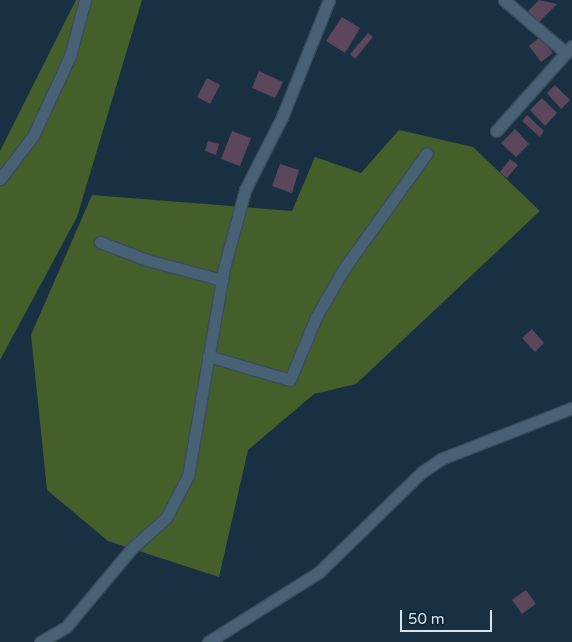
<!DOCTYPE html>
<style>
body{margin:0}
#map{position:relative;width:572px;height:642px;overflow:hidden;background:#193042;font-family:"Varela Round",sans-serif}
div>[style]{position:absolute}
.green>*{inset:0;background:#455f2a}
.building>*{inset:0;background:#5c465b}
.roads{filter:drop-shadow(1px 0 #394d5c) drop-shadow(-1px 0 #394d5c) drop-shadow(0 1px #394d5c) drop-shadow(0 -1px #394d5c)}
.minor>*{height:11px;margin:-5.5px;padding:0 5.5px;transform-origin:5.5px;border-radius:5.5px;background:#496175}
span{translate:-50% -50%;white-space:nowrap;text-align:center;line-height:1.15;-webkit-text-stroke:4px #0f2637;paint-order:stroke}
.scale{position:absolute;left:400px;top:610px;width:92px;height:22px;box-sizing:border-box;border:2px solid #d7e5f1;border-top:0;padding-left:6px;font-size:15px;line-height:18px;white-space:nowrap;color:#d7e5f1;-webkit-text-stroke:4px #0f2637;paint-order:stroke}
</style>
<div id="map">
<div class="green">
<div style="clip-path:polygon(76px 0,142px 0,77px 217px,0 360px,0 151px)"></div>
<div style="clip-path:polygon(399px 130px,473px 147px,540px 211px,356px 384px,314px 394px,248px 450px,219px 577px,108px 541px,47px 490px,31px 335px,92px 195px,292px 211px,315px 157px,361px 173px)"></div>
</div>
<div class="building">
<div style="clip-path:polygon(539px 0,557px 4px,539px 22px,528px 11px)"></div>
<div style="clip-path:polygon(342px 17px,360px 28px,345px 53px,326px 41px)"></div>
<div style="clip-path:polygon(368px 33px,373px 37px,355px 59px,350px 54px)"></div>
<div style="clip-path:polygon(540px 37px,553px 53px,541px 62px,529px 46px)"></div>
<div style="clip-path:polygon(259px 71px,283px 82px,275px 98px,252px 88px)"></div>
<div style="clip-path:polygon(207px 78px,220px 85px,210px 104px,197px 97px)"></div>
<div style="clip-path:polygon(555px 85px,570px 100px,561px 109px,547px 93px)"></div>
<div style="clip-path:polygon(542px 98px,557px 113px,545px 126px,530px 110px)"></div>
<div style="clip-path:polygon(527px 115px,544px 131px,540px 137px,522px 121px)"></div>
<div style="clip-path:polygon(515px 129px,529px 144px,516px 157px,501px 143px)"></div>
<div style="clip-path:polygon(232px 131px,251px 138px,240px 166px,221px 159px)"></div>
<div style="clip-path:polygon(208px 141px,219px 144px,216px 155px,205px 151px)"></div>
<div style="clip-path:polygon(510px 159px,518px 165px,507px 178px,500px 172px)"></div>
<div style="clip-path:polygon(280px 164px,299px 170px,292px 193px,272px 186px)"></div>
<div style="clip-path:polygon(532px 329px,544px 343px,535px 352px,522px 338px)"></div>
<div style="clip-path:polygon(526px 590px,536px 604px,522px 614px,512px 600px)"></div>
</div>
<div class="roads">
<div class="minor">
<div style="left:504px;top:0;width:82px;rotate:40.5deg"></div>
<div style="left:496px;top:131px;width:114px;rotate:-48.2deg"></div>
<div style="left:0;top:179px;width:54px;rotate:-52.5deg"></div>
<div style="left:33px;top:136px;width:88px;rotate:-65.2deg"></div>
<div style="left:70px;top:56px;width:58px;rotate:-75deg"></div>
<div style="left:100px;top:242px;width:50px;rotate:21deg"></div>
<div style="left:147px;top:260px;width:78px;rotate:14.9deg"></div>
<div style="left:208px;top:356px;width:85px;rotate:16.3deg"></div>
<div style="left:290px;top:380px;width:68px;rotate:-67.6deg"></div>
<div style="left:316px;top:317px;width:58px;rotate:-59.9deg"></div>
<div style="left:345px;top:267px;width:140px;rotate:-54.3deg"></div>
<div style="left:40px;top:642px;width:30px;rotate:-30deg"></div>
<div style="left:66px;top:627px;width:103px;rotate:-50.1deg"></div>
<div style="left:132px;top:548px;width:45px;rotate:-41.4deg"></div>
<div style="left:166px;top:518px;width:47px;rotate:-62.4deg"></div>
<div style="left:188px;top:476px;width:211px;rotate:-80.2deg"></div>
<div style="left:224px;top:268px;width:81px;rotate:-74.9deg"></div>
<div style="left:245px;top:190px;width:82px;rotate:-63.1deg"></div>
<div style="left:282px;top:117px;width:126px;rotate:-68.1deg"></div>
<div style="left:208px;top:642px;width:131px;rotate:-32.2deg"></div>
<div style="left:319px;top:572px;width:144px;rotate:-44.2deg"></div>
<div style="left:422px;top:472px;width:23px;rotate:-34deg"></div>
<div style="left:441px;top:459px;width:141px;rotate:-21.3deg"></div>
</div>
</div>
<div class="scale">50 m</div>
</div>
